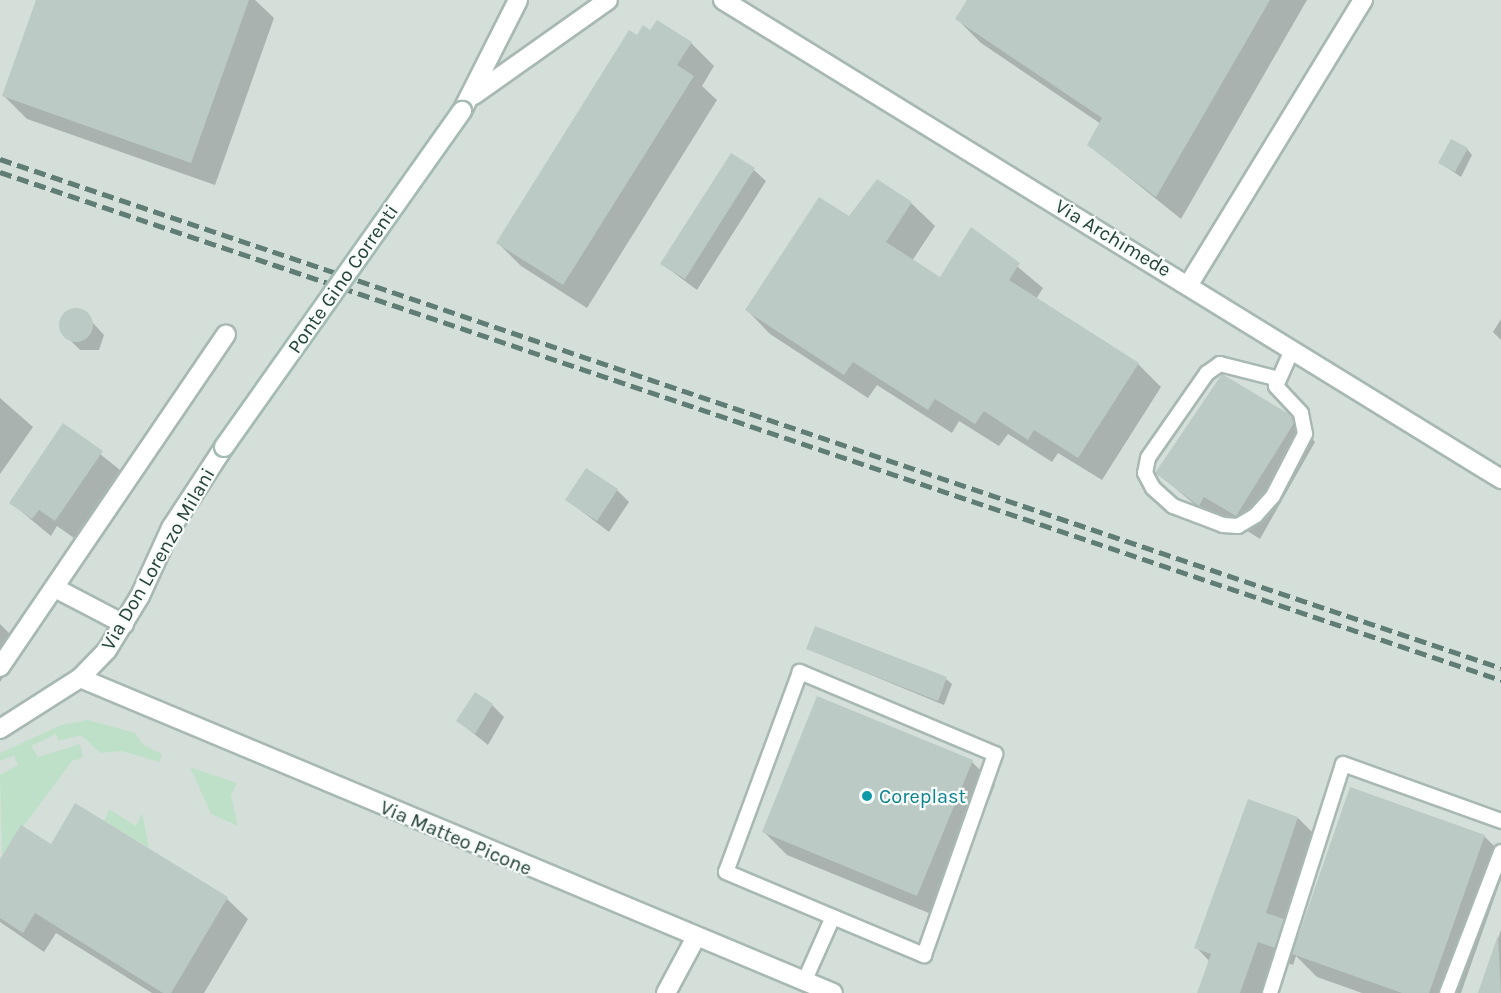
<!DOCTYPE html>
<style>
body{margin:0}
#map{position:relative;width:1501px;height:993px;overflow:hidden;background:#e6efeb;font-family:Karla,sans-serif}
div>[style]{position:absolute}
.built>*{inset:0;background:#d4dfda}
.green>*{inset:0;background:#bfe0c8}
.shadow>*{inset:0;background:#0003}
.building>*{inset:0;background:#bbcac4}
.round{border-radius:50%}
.roads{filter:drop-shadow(2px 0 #a8b8b2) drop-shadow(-2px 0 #a8b8b2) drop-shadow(0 2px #a8b8b2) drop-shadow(0 -2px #a8b8b2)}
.lane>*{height:14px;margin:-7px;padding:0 7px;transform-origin:7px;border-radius:7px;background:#fff}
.street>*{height:18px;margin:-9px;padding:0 9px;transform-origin:9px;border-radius:9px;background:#fff}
.secondary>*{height:18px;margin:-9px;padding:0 9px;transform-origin:9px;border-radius:9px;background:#fff}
.rail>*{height:4.5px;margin-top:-2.25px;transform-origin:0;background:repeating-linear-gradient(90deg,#5f7d75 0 12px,transparent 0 18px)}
.bridges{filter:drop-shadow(2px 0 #a4bbb3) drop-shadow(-2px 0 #a4bbb3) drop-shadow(0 2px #a4bbb3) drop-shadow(0 -2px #a4bbb3)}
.secondary-bridge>*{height:18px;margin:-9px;padding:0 9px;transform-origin:9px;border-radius:9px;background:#fff}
.dots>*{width:16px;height:16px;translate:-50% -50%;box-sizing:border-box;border:3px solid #f7fbf9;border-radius:50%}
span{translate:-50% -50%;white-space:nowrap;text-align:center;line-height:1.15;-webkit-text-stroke:4.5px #f7fbf9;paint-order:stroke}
.street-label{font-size:20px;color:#24423a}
.culture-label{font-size:20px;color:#0d838f}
.left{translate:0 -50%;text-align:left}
</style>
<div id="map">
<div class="built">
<div style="clip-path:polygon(0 0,1501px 0,1501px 993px,0 993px)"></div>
</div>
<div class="green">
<div style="clip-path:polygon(88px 720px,135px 733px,143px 745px,162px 754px,160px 762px,121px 751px,100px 753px,81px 735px,59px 741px,56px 734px,31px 746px,38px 757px,80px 744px,83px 758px,72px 761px,2px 855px,0 775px,18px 765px,14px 755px,0 761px,0 753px,61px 725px)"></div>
<div style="clip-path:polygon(190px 767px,237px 783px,231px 796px,238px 826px,211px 814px)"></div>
<div style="clip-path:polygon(109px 809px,136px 826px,142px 813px,149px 848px,104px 821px)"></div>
</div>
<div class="shadow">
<div style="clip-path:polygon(37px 0,255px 0,274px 18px,215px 185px,27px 119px,4px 96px)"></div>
<div style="clip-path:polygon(968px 0,1307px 0,1181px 219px,1089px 145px,1101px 124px,981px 43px,957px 19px)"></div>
<div style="clip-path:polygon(651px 32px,691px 43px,714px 66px,702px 86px,717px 100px,587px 308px,521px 266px,498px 243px,637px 37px)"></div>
<div style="clip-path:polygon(1467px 149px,1472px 155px,1461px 177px,1440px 163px)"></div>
<div style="clip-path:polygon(754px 170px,766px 181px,697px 290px,662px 264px)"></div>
<div style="clip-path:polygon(911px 203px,935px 226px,912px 261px,940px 279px,972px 229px,1043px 288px,1036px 299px,1138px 364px,1161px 387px,1102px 480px,1058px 453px,1052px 462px,1008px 434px,999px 446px,959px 421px,952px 433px,877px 385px,868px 398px,770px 334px,747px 310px,849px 218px)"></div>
<div style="clip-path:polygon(73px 310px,82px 311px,104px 335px,99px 350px,80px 350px,68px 338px,62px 325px)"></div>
<div style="clip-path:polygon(1501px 319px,1501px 340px,1493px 332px)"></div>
<div style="clip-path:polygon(1222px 376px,1292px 418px,1315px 442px,1260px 539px,1228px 519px,1223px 528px,1157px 473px)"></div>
<div style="clip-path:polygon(0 398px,33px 427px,0 474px)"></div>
<div style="clip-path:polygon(64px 425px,120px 470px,74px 538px,57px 526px,51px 536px,11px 503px)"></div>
<div style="clip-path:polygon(617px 490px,629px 502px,609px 532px,567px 500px)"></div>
<div style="clip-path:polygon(0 624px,23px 647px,0 682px)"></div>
<div style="clip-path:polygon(808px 649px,946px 679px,952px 684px,944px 705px)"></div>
<div style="clip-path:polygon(492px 705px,504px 717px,488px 745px,458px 721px)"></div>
<div style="clip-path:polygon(972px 762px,995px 785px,941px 918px,787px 855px,763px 831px)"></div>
<div style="clip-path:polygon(76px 805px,227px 899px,248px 919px,204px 993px,152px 993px,56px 933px,44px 952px,0 922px,0 862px,51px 846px)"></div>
<div style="clip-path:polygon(1298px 818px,1316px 836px,1286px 923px,1300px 937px,1484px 836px,1501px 853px,1501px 879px,1461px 993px,1362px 993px,1317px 977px,1296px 956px,1293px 965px,1276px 959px,1264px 993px,1198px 993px,1210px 962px,1196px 947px)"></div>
<div style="clip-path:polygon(1501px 930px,1501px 993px,1480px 993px)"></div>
</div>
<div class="building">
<div style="clip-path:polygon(36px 0,249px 0,191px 163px,2px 96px)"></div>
<div style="clip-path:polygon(967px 0,1270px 0,1156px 197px,1087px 145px,1102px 118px,955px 19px)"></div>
<div style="clip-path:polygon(657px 20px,692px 42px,677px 65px,694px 76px,563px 285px,496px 243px,629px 30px,637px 35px,643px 25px,650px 30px)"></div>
<div style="clip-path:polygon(1451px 139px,1468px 148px,1455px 172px,1438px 163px)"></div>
<div style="clip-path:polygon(731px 153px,755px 168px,685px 279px,660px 264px)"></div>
<div style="clip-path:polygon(877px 179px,912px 202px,886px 242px,940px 277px,971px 227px,1020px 263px,1009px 280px,1139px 363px,1078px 458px,1034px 430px,1028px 440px,984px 411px,975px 424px,935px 399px,928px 410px,853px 362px,844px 375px,745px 310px,819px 197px,849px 216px)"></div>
<div class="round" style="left:59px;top:308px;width:34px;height:34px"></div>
<div style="clip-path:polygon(1222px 374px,1289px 414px,1294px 423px,1236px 516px,1204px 497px,1199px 506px,1155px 473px)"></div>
<div style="clip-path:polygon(63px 423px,103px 451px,55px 521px,39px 510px,32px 519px,9px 503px)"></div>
<div style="clip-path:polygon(586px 468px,618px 489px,597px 521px,565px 500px)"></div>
<div style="clip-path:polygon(815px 626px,947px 677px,938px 701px,806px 649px)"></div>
<div style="clip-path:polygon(475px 692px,493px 704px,475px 734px,456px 721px)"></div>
<div style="clip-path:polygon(817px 696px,973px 760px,917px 896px,762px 832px)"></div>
<div style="clip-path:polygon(1350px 787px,1485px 835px,1429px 993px,1402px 993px,1292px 954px)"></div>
<div style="clip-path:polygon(1248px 799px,1298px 817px,1266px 913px,1284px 919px,1275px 948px,1258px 942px,1240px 993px,1197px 993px,1211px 954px,1194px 948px)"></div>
<div style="clip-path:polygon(75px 803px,228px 897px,171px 993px,163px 993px,35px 913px,23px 933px,0 918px,0 859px,21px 825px,51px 844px)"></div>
<div style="clip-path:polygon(1498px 935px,1501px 993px,1478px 993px)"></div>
</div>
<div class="roads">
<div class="lane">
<div style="left:1275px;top:378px;width:57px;rotate:-165.7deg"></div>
<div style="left:1220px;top:364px;width:16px;rotate:145deg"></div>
<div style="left:1207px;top:373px;width:103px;rotate:124.8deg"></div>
<div style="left:1148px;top:458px;width:15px;rotate:101deg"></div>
<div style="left:1145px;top:473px;width:17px;rotate:62deg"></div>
<div style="left:1153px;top:488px;width:27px;rotate:42deg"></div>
<div style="left:1173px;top:506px;width:53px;rotate:20.8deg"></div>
<div style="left:1223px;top:525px;width:15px;rotate:4deg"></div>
<div style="left:1238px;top:526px;width:21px;rotate:-31deg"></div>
<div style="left:1256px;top:515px;width:25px;rotate:-48deg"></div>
<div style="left:1273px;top:496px;width:70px;rotate:-62.7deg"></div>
<div style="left:1305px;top:434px;width:21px;rotate:-101deg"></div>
<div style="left:1301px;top:413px;width:37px;rotate:-133deg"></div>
<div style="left:1276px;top:386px;width:39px;rotate:-66deg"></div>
<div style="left:804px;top:982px;width:71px;rotate:-66deg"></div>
<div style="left:833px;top:917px;width:99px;rotate:22.7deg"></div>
<div style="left:924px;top:955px;width:213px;rotate:-70.5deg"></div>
<div style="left:995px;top:754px;width:212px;rotate:-157.2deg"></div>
<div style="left:800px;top:672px;width:213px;rotate:110.3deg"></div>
<div style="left:726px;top:872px;width:116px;rotate:22.8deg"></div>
<div style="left:1270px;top:993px;width:240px;rotate:-72.3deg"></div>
<div style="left:1343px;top:764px;width:168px;rotate:19.8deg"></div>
<div style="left:1447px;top:993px;width:151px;rotate:-69deg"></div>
</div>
<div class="street">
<div style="left:723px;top:0;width:914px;rotate:31.62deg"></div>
<div style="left:474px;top:95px;width:164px;rotate:-35.3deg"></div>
<div style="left:1189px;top:284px;width:333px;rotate:-58.5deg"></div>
<div style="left:55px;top:588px;width:78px;rotate:27.6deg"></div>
<div style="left:0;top:667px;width:402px;rotate:-55.8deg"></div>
<div style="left:80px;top:678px;width:816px;rotate:22.7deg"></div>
<div style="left:666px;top:993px;width:61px;rotate:-61.8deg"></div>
</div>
<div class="secondary">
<div style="left:462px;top:111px;width:124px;rotate:-63.2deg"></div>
<div style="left:0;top:729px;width:95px;rotate:-32.5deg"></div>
<div style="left:80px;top:678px;width:39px;rotate:-46deg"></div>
<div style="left:107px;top:650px;width:63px;rotate:-58.6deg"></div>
<div style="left:140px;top:596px;width:75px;rotate:-65.5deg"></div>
<div style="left:171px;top:528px;width:97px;rotate:-56.8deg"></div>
</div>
</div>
<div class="rail">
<div style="left:0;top:159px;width:1585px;rotate:18.73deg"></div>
<div style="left:0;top:172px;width:1585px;rotate:18.7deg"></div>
</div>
<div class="bridges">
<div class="secondary-bridge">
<div style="left:224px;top:447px;width:412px;rotate:-54.7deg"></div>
</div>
</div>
<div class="dots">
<div style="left:867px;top:796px;background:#0f9aa8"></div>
</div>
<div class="street-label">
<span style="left:1113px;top:238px;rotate:31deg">Via Archimede</span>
<span style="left:343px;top:279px;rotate:-55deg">Ponte Gino Correnti</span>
<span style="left:158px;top:559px;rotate:-60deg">Via Don Lorenzo Milani</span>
<span style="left:456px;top:838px;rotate:23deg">Via Matteo Picone</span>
</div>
<div class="culture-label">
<span class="left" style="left:879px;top:796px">Coreplast</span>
</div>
</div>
